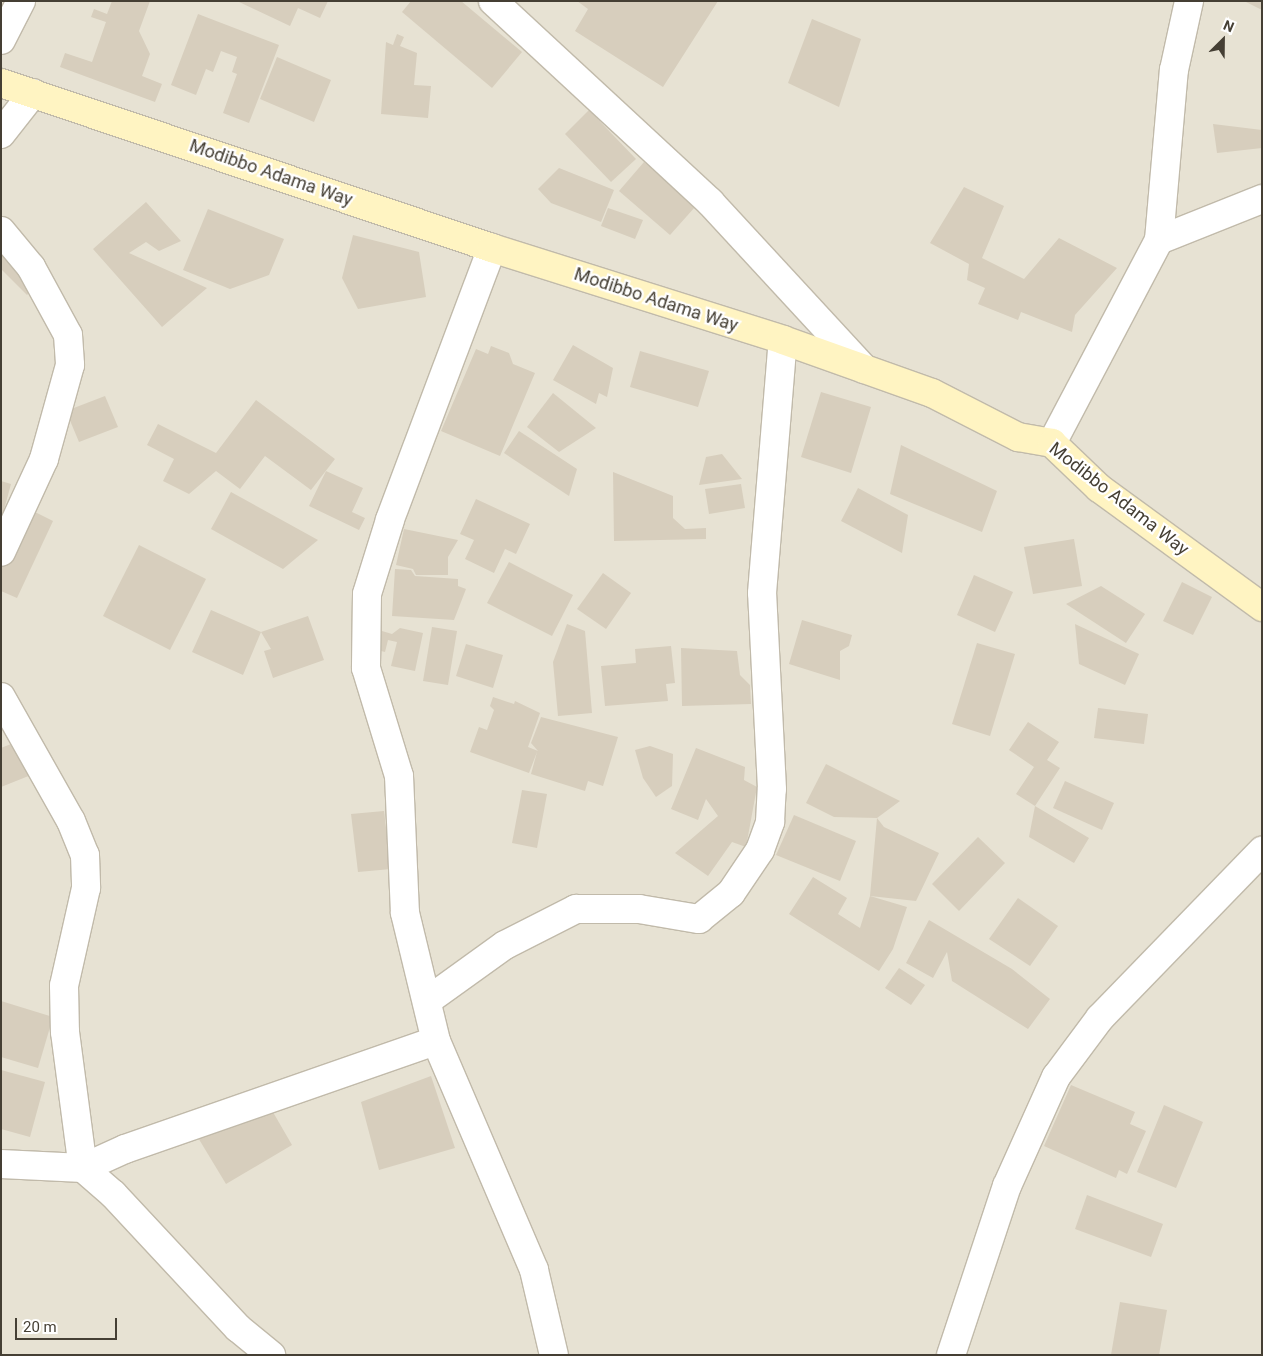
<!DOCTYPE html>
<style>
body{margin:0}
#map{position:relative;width:1263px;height:1356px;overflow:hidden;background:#f3efe5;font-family:Roboto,sans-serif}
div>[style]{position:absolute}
.residential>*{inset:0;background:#e7e2d3}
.building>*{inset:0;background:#d7cebd}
.roads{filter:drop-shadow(1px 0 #c1baaa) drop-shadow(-1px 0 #c1baaa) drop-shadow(0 1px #c1baaa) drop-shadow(0 -1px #c1baaa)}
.street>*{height:28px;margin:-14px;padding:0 14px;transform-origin:14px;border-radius:14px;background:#fff}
.secondary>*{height:28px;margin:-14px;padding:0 14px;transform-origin:14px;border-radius:14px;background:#fff4c2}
span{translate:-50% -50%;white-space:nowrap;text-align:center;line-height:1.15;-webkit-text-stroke:4.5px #fff;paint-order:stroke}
.street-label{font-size:18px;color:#453f34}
.frame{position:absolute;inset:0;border:2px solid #453f34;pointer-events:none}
.north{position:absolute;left:1198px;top:15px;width:50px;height:50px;-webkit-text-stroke:4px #fff;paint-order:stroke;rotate:23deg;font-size:14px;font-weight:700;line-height:20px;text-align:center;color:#453f34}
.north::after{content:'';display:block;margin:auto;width:18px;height:22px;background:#453f34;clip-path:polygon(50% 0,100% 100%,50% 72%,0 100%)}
.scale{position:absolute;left:15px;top:1318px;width:102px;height:22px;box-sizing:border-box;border:2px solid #453f34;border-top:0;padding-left:6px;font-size:15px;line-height:18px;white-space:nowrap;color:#453f34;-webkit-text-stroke:4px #fff;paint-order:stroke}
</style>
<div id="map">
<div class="residential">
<div style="clip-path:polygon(1px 1px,1262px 1px,1262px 1355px,1px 1355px)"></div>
</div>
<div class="building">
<div style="clip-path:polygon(112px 1px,150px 1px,139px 31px,150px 54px,142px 76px,162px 84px,155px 102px,60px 67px,65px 53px,92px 62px,106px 22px,91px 17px,94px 9px,107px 14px)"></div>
<div style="clip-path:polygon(237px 1px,328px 1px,320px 18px,298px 8px,290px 26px)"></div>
<div style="clip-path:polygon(411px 1px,461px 1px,522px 52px,492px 88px,402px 12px)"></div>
<div style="clip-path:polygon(577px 1px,718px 1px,663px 87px,575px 31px,588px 9px)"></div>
<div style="clip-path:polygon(1244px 1px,1262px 1px,1262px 10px)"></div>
<div style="clip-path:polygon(198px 14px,279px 45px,249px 123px,223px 113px,237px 74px,232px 72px,237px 57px,221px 51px,213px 72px,206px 69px,196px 95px,171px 85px)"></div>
<div style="clip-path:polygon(812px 19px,861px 39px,839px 107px,788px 83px)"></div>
<div style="clip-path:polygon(397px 34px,404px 37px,400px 46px,417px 53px,414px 85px,431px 86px,428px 118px,381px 114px,386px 42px,393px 45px)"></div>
<div style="clip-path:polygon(277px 57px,331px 80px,314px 122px,260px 99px)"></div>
<div style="clip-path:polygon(589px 110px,636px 159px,611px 182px,565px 134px)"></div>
<div style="clip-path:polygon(1213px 124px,1262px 130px,1262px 148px,1217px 153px)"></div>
<div style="clip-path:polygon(644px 162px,695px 207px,670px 235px,619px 191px)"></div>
<div style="clip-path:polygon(559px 168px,614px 190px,601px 222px,551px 203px,538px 189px)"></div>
<div style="clip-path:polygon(964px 187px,1004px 206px,982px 258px,1024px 279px,1059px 238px,1117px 268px,1075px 315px,1072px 332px,1021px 312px,1018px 320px,978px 304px,985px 288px,967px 280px,969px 264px,930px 243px)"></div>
<div style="clip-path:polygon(146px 202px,181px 241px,159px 251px,146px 242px,129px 253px,207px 288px,162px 327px,93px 249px)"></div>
<div style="clip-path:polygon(608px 208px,643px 220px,635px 239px,601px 226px)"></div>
<div style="clip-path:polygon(208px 209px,284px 239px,269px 275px,230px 289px,183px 270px)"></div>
<div style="clip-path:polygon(1px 228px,48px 274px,27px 295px,1px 269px)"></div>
<div style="clip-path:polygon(353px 235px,419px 252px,426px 297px,358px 309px,342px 278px)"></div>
<div style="clip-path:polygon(573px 345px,613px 368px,607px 397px,599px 393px,596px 404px,553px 380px)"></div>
<div style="clip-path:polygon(491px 346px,509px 353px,513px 364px,535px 373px,500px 456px,441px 431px,476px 349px,488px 354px)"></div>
<div style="clip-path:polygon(640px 351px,709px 371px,698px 407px,630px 387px)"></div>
<div style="clip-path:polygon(821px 392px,871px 407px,851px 473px,801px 457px)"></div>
<div style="clip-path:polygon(553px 393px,596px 428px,559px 452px,527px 427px)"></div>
<div style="clip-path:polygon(105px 396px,118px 427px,79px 442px,66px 411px)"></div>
<div style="clip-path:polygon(256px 400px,335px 459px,311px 490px,265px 456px,240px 489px,216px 471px,189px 494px,163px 481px,174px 459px,147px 445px,158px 424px,216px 453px)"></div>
<div style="clip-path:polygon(519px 431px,577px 469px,569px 496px,504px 453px)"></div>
<div style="clip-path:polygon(901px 445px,997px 491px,982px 532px,890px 494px)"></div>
<div style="clip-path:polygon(722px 454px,742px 479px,699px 485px,706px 457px)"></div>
<div style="clip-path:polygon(326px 471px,363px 488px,352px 512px,365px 518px,359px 530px,309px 506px)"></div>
<div style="clip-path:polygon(613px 472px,673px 496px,673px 518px,685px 529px,706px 528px,706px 539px,614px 541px)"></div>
<div style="clip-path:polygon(1px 481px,11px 484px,2px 517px,1px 516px)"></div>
<div style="clip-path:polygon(741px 484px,745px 508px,709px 514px,705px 489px)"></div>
<div style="clip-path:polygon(858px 488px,908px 515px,902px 553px,841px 521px)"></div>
<div style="clip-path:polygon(231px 492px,318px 540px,283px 569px,211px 529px)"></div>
<div style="clip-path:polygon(476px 499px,530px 524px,516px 554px,505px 549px,494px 573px,465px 559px,474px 540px,460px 534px)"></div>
<div style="clip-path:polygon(23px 506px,53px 521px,17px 598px,1px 591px,1px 553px)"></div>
<div style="clip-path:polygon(404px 529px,458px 540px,448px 557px,448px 575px,416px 575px,413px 569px,396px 565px)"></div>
<div style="clip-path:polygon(1074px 539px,1082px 586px,1033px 594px,1024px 547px)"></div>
<div style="clip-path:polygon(139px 545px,206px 579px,170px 650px,103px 616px)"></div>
<div style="clip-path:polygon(509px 562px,573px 595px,552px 636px,487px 603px)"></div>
<div style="clip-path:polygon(395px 569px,411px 570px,415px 576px,458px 579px,458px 586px,466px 589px,454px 620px,392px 616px)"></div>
<div style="clip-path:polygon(603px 573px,631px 593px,606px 629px,577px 609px)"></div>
<div style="clip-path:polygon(974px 575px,1013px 592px,995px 632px,957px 615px)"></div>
<div style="clip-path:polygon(1182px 582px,1212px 597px,1193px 635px,1163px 621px)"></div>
<div style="clip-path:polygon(1101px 586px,1145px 614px,1126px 643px,1066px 604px)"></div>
<div style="clip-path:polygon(211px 610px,261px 632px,308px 616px,324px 660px,273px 678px,264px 651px,271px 649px,261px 632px,243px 675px,192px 652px)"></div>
<div style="clip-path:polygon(802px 620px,852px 635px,849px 646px,840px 651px,840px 680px,789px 664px)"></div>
<div style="clip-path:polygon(567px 624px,585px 631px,592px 713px,558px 716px,553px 662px)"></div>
<div style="clip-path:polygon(1075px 624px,1139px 654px,1125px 685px,1079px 664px)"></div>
<div style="clip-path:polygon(432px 627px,457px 631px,448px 685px,423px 681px)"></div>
<div style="clip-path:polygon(400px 628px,423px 633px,415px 671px,391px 666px,397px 642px,388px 640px,385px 652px,377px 650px,382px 631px,392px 634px)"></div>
<div style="clip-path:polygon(977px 643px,1015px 654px,990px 736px,952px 724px)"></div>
<div style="clip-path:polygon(466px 644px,503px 655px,493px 688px,456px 676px)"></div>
<div style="clip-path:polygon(671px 646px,675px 683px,666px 684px,668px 701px,605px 706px,601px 666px,636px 663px,635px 649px)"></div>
<div style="clip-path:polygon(681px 648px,737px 651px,740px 675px,750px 685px,751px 704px,682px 706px)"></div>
<div style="clip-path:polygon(493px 697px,514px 704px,515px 701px,540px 713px,528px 747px,538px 751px,531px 743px,541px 717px,618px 737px,603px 786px,588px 781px,585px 791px,531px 774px,537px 752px,529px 773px,470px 752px,479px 727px,487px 730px,494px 710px,490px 706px)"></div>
<div style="clip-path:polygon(1098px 708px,1148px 714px,1144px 744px,1094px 738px)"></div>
<div style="clip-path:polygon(1028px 722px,1059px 742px,1047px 760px,1060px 768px,1035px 806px,1016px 794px,1034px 767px,1009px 750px)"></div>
<div style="clip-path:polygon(16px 742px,31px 775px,1px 787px,1px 748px)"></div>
<div style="clip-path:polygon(650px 746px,673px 754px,672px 786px,656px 797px,643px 778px,635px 750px)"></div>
<div style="clip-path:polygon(696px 748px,745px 767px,744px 780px,757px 787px,746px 847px,732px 842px,708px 876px,675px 853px,718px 816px,706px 799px,698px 820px,671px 809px)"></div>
<div style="clip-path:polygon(826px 764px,900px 801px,877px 818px,834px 817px,806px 803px)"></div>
<div style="clip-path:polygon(1065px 781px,1114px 803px,1102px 830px,1053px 808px)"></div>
<div style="clip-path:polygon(522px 790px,547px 794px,537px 848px,512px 843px)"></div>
<div style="clip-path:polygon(1035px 806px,1089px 838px,1074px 863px,1029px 837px)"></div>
<div style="clip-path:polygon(384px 811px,391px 869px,358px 872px,351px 814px)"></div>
<div style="clip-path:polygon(794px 815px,856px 841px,840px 881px,776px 855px)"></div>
<div style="clip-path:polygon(877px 818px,884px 827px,939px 853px,916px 901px,870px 896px)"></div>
<div style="clip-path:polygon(978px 837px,1005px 863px,959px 911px,932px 884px)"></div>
<div style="clip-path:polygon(813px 877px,847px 898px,838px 914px,860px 928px,870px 896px,907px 907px,893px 949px,879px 971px,789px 914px)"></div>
<div style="clip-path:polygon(1018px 898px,1058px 926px,1030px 966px,989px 939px)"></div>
<div style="clip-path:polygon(929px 920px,1012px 969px,1050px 999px,1028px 1029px,952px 981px,947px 952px,933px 978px,906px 963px)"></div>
<div style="clip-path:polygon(899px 968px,925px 985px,911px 1005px,885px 988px)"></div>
<div style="clip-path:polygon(1px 1001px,53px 1017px,38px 1068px,1px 1057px)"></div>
<div style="clip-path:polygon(1px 1070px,45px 1082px,30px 1137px,1px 1129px)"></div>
<div style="clip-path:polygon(431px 1076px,455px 1148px,379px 1170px,361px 1102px)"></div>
<div style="clip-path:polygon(1071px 1085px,1135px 1112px,1130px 1124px,1146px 1131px,1127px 1174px,1119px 1170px,1116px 1178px,1044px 1146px)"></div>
<div style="clip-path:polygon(266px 1100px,292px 1145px,226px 1184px,197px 1136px)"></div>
<div style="clip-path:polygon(1164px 1105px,1203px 1122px,1176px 1188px,1137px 1172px)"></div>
<div style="clip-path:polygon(1087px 1195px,1163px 1224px,1151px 1257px,1075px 1229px)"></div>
<div style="clip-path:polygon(1120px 1302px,1167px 1310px,1159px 1355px,1111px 1355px)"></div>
</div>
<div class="roads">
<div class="street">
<div style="left:493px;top:1px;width:296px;rotate:42.8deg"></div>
<div style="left:710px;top:202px;width:227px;rotate:47.3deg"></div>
<div style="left:1px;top:40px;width:44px;rotate:-62.9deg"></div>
<div style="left:1px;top:134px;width:52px;rotate:-52deg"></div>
<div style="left:1px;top:231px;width:47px;rotate:50.2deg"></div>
<div style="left:31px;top:267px;width:77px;rotate:61.4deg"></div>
<div style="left:68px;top:335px;width:30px;rotate:86deg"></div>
<div style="left:70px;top:365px;width:98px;rotate:105.5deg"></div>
<div style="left:44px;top:459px;width:102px;rotate:114.8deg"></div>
<div style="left:1159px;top:240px;width:111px;rotate:-21.7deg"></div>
<div style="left:492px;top:248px;width:290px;rotate:110.6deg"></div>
<div style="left:390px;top:520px;width:77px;rotate:107.3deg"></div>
<div style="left:367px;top:594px;width:74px;rotate:90.8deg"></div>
<div style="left:366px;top:668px;width:113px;rotate:73deg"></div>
<div style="left:399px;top:776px;width:137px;rotate:87.5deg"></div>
<div style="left:405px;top:913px;width:132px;rotate:76.4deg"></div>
<div style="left:436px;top:1041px;width:249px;rotate:66.8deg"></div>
<div style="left:534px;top:1270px;width:87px;rotate:76.8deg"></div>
<div style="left:1052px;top:443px;width:229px;rotate:-62.2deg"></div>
<div style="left:1159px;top:240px;width:171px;rotate:-85deg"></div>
<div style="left:1174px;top:70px;width:71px;rotate:-77.7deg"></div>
<div style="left:1px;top:697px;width:142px;rotate:60.6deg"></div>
<div style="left:71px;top:821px;width:37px;rotate:68deg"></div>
<div style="left:85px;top:855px;width:33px;rotate:88deg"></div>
<div style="left:86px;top:888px;width:100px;rotate:102.7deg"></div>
<div style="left:64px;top:986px;width:46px;rotate:88.8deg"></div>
<div style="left:65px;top:1032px;width:137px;rotate:82.5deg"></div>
<div style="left:83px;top:1168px;width:46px;rotate:-24.3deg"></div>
<div style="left:125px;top:1149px;width:329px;rotate:-19.2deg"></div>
<div style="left:427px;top:1001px;width:96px;rotate:-35.7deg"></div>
<div style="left:505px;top:945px;width:80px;rotate:-26.9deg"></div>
<div style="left:576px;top:909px;width:63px"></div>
<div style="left:639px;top:909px;width:61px;rotate:9.5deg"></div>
<div style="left:699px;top:919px;width:41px;rotate:-39.1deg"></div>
<div style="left:731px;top:893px;width:52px;rotate:-56deg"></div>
<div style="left:760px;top:850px;width:30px;rotate:-70deg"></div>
<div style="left:770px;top:822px;width:33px;rotate:-87deg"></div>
<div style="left:772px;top:789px;width:196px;rotate:-92.9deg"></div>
<div style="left:762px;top:593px;width:254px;rotate:-85.3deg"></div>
<div style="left:1px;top:1164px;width:82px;rotate:2.8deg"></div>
<div style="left:83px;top:1168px;width:40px;rotate:41deg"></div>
<div style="left:113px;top:1194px;width:183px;rotate:47deg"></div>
<div style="left:238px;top:1328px;width:43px;rotate:39.3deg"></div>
<div style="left:951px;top:1355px;width:178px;rotate:-71.7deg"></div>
<div style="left:1007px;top:1186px;width:120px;rotate:-65.8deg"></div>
<div style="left:1056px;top:1077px;width:74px;rotate:-53.3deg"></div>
<div style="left:1100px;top:1018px;width:233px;rotate:-45.9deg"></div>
</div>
<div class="secondary">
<div style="left:1px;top:83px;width:518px;rotate:18.57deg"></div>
<div style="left:492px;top:248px;width:305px;rotate:17.5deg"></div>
<div style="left:783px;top:340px;width:158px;rotate:19.6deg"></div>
<div style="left:932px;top:393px;width:97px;rotate:27.1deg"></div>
<div style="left:1018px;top:437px;width:35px;rotate:10deg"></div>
<div style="left:1052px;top:443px;width:65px;rotate:43.8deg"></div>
<div style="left:1099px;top:488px;width:202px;rotate:36.1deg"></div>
</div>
</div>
<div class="street-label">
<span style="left:271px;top:173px;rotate:19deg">Modibbo Adama Way</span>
<span style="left:656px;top:300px;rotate:18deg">Modibbo Adama Way</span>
<span style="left:1119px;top:499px;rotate:38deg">Modibbo Adama Way</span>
</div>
<div class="frame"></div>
<div class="north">N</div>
<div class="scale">20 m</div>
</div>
